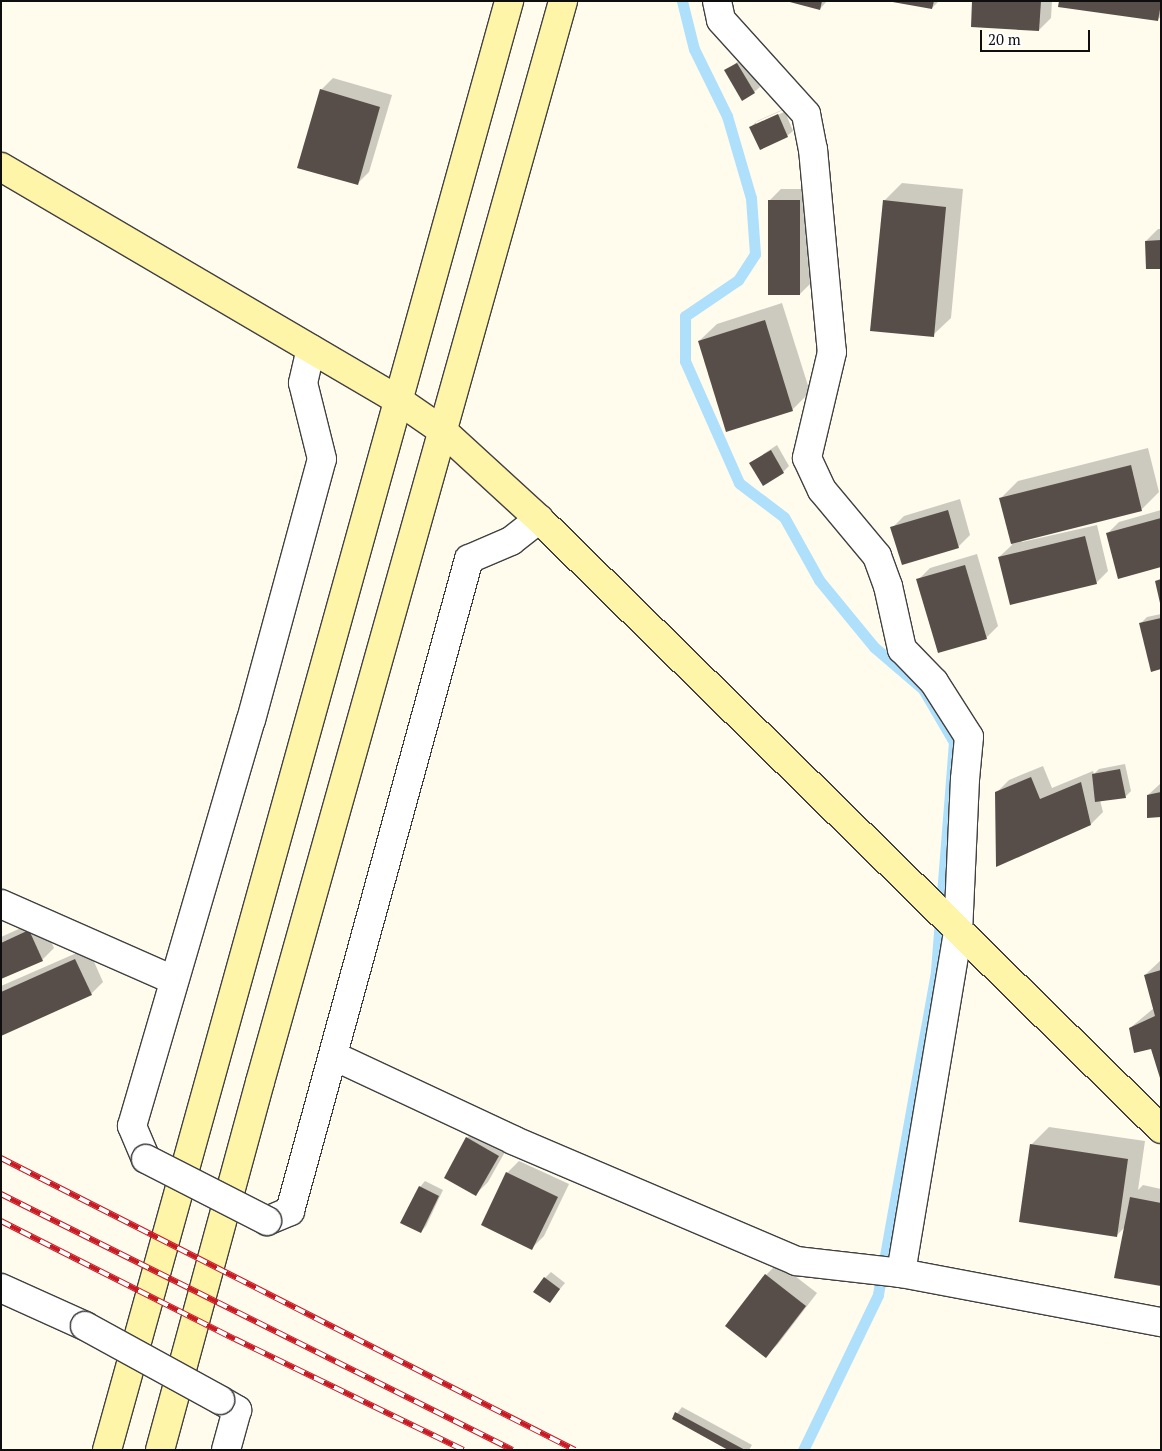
<!DOCTYPE html>
<style>
body{margin:0}
#map{position:relative;width:1162px;height:1451px;overflow:hidden;background:#fffcee;font-family:"PT Serif",serif}
div>[style]{position:absolute}
.shadow>*{inset:0;background:#0003}
.stream>*{height:11px;margin:-5.5px;padding:0 5.5px;transform-origin:5.5px;border-radius:5.5px;background:#aedffb}
.building>*{inset:0;background:#574e49}
.roads{filter:drop-shadow(1px 0 #414141) drop-shadow(-1px 0 #414141) drop-shadow(0 1px #414141) drop-shadow(0 -1px #414141)}
.street>*{height:28px;margin:-14px;padding:0 14px;transform-origin:14px;border-radius:14px;background:#fff}
.secondary>*{height:28px;margin:-14px;padding:0 14px;transform-origin:14px;border-radius:14px;background:#fff5a9}
.rail>*{height:5.5px;margin-top:-2.75px;transform-origin:0;background:repeating-linear-gradient(90deg,#fff 0 11px,#c91a24 0 22px);box-sizing:border-box;border-block:1px solid #c91a24}
.bridges{filter:drop-shadow(1px 0 #414141) drop-shadow(-1px 0 #414141) drop-shadow(0 1px #414141) drop-shadow(0 -1px #414141)}
.street-bridge>*{height:28px;margin:-14px;padding:0 14px;transform-origin:14px;border-radius:14px;background:#fff}
span{translate:-50% -50%;white-space:nowrap;text-align:center;line-height:1.15;-webkit-text-stroke:5px #fff;paint-order:stroke}
.frame{position:absolute;inset:0;border:2px solid #0e0e0e;pointer-events:none}
.scale{position:absolute;left:980px;top:30px;width:110px;height:22px;box-sizing:border-box;border:2px solid #0e0e0e;border-top:0;padding-left:6px;font-size:15px;line-height:18px;white-space:nowrap;color:#0e0e0e;-webkit-text-stroke:4px #fff;paint-order:stroke}
</style>
<div id="map">
<div class="shadow">
<div style="clip-path:polygon(788px 1px,827px 1px,820px 9px)"></div>
<div style="clip-path:polygon(888px 1px,939px 1px,932px 8px)"></div>
<div style="clip-path:polygon(974px 1px,1052px 1px,1051px 18px,1039px 30px)"></div>
<div style="clip-path:polygon(1161px 1px,1161px 17px,1158px 19px)"></div>
<div style="clip-path:polygon(743px 58px,760px 87px,754px 92px,726px 70px)"></div>
<div style="clip-path:polygon(333px 78px,392px 95px,369px 172px,357px 184px,321px 90px)"></div>
<div style="clip-path:polygon(evenodd,784px 109px,793px 131px,787px 136px,751px 127px,757px 121px,784px 109px,783px 110px,784px 112px,756px 125px,756px 122px,783px 110px)"></div>
<div style="clip-path:polygon(902px 183px,963px 189px,951px 318px,933px 335px,884px 201px)"></div>
<div style="clip-path:polygon(781px 189px,812px 189px,812px 282px,800px 294px,769px 201px)"></div>
<div style="clip-path:polygon(1158px 229px,1161px 229px,1161px 268px,1146px 241px)"></div>
<div style="clip-path:polygon(782px 303px,810px 392px,792px 410px,699px 341px,717px 324px)"></div>
<div style="clip-path:polygon(777px 445px,789px 466px,783px 472px,750px 463px)"></div>
<div style="clip-path:polygon(1148px 448px,1159px 492px,1142px 509px,1021px 540px,1022px 542px,1097px 525px,1108px 571px,1096px 583px,999px 557px,1012px 545px,1001px 498px,1018px 481px)"></div>
<div style="clip-path:polygon(960px 499px,970px 535px,958px 547px,892px 528px,904px 516px)"></div>
<div style="clip-path:polygon(1161px 510px,1161px 566px,1107px 534px,1119px 522px)"></div>
<div style="clip-path:polygon(977px 554px,998px 626px,986px 638px,918px 580px,930px 568px)"></div>
<div style="clip-path:polygon(1161px 614px,1161px 668px,1141px 623px,1147px 617px)"></div>
<div style="clip-path:polygon(1125px 764px,1131px 791px,1125px 797px,1100px 800px,1103px 812px,1091px 824px,996px 793px,1009px 780px,1043px 766px,1052px 788px,1093px 771px,1094px 774px,1099px 769px)"></div>
<div style="clip-path:polygon(1161px 783px,1161px 816px,1148px 795px)"></div>
<div style="clip-path:polygon(41px 919px,54px 948px,42px 960px,1px 978px,1px 937px)"></div>
<div style="clip-path:polygon(88px 948px,103px 982px,91px 994px,1px 1034px,1px 986px)"></div>
<div style="clip-path:polygon(1161px 960px,1161px 1075px,1151px 1047px,1130px 1028px,1154px 1008px,1145px 975px)"></div>
<div style="clip-path:polygon(479px 1126px,510px 1143px,488px 1182px,476px 1194px,446px 1177px,467px 1138px)"></div>
<div style="clip-path:polygon(1049px 1127px,1145px 1141px,1138px 1190px,1143px 1185px,1161px 1189px,1161px 1285px,1125px 1227px,1117px 1235px,1031px 1145px)"></div>
<div style="clip-path:polygon(519px 1161px,569px 1184px,544px 1236px,532px 1248px,507px 1173px)"></div>
<div style="clip-path:polygon(425px 1181px,443px 1190px,426px 1226px,421px 1232px,420px 1187px)"></div>
<div style="clip-path:polygon(778px 1263px,817px 1293px,778px 1344px,766px 1356px,727px 1326px,766px 1275px)"></div>
<div style="clip-path:polygon(551px 1272px,565px 1283px,550px 1301px,545px 1278px)"></div>
<div style="clip-path:polygon(682px 1407px,752px 1445px,749px 1450px,731px 1450px,673px 1419px)"></div>
</div>
<div class="stream">
<div style="left:682px;top:1px;width:49px;rotate:76deg"></div>
<div style="left:694px;top:49px;width:75px;rotate:63.8deg"></div>
<div style="left:727px;top:116px;width:85px;rotate:73.7deg"></div>
<div style="left:751px;top:198px;width:56px;rotate:85.9deg"></div>
<div style="left:755px;top:254px;width:31px;rotate:123deg"></div>
<div style="left:738px;top:280px;width:64px;rotate:145.8deg"></div>
<div style="left:685px;top:316px;width:45px;rotate:90deg"></div>
<div style="left:685px;top:361px;width:133px;rotate:66.1deg"></div>
<div style="left:739px;top:483px;width:56px;rotate:37.1deg"></div>
<div style="left:784px;top:517px;width:72px;rotate:60.9deg"></div>
<div style="left:819px;top:580px;width:87px;rotate:50.6deg"></div>
<div style="left:874px;top:647px;width:65px;rotate:40.6deg"></div>
<div style="left:923px;top:689px;width:61px;rotate:59.7deg"></div>
<div style="left:954px;top:742px;width:231px;rotate:94.5deg"></div>
<div style="left:936px;top:972px;width:328px;rotate:100.2deg"></div>
<div style="left:878px;top:1295px;width:172px;rotate:115.8deg"></div>
</div>
<div class="building">
<div style="clip-path:polygon(786px 1px,822px 1px,820px 10px)"></div>
<div style="clip-path:polygon(887px 1px,934px 1px,932px 9px)"></div>
<div style="clip-path:polygon(972px 1px,1041px 1px,1039px 31px,971px 27px)"></div>
<div style="clip-path:polygon(1059px 1px,1161px 1px,1161px 4px,1158px 21px,1058px 7px)"></div>
<div style="clip-path:polygon(737px 63px,755px 93px,742px 101px,724px 70px)"></div>
<div style="clip-path:polygon(320px 89px,380px 107px,358px 185px,297px 168px)"></div>
<div style="clip-path:polygon(778px 114px,788px 137px,760px 150px,749px 127px)"></div>
<div style="clip-path:polygon(768px 200px,800px 200px,800px 295px,768px 295px)"></div>
<div style="clip-path:polygon(883px 200px,946px 207px,934px 337px,870px 331px)"></div>
<div style="clip-path:polygon(1161px 240px,1161px 269px,1146px 269px,1145px 241px)"></div>
<div style="clip-path:polygon(765px 320px,793px 411px,726px 432px,698px 341px)"></div>
<div style="clip-path:polygon(771px 450px,784px 473px,763px 486px,749px 463px)"></div>
<div style="clip-path:polygon(1131px 465px,1142px 511px,1011px 544px,999px 498px)"></div>
<div style="clip-path:polygon(948px 510px,959px 548px,902px 565px,890px 527px)"></div>
<div style="clip-path:polygon(1161px 518px,1161px 567px,1118px 579px,1106px 533px)"></div>
<div style="clip-path:polygon(1085px 536px,1097px 584px,1010px 605px,998px 557px)"></div>
<div style="clip-path:polygon(965px 565px,987px 639px,938px 653px,916px 579px)"></div>
<div style="clip-path:polygon(1161px 579px,1161px 603px,1160px 603px,1155px 581px)"></div>
<div style="clip-path:polygon(1161px 618px,1161px 669px,1151px 672px,1139px 623px)"></div>
<div style="clip-path:polygon(1120px 769px,1126px 798px,1095px 802px,1092px 774px)"></div>
<div style="clip-path:polygon(1031px 777px,1040px 799px,1081px 782px,1091px 825px,996px 867px,995px 792px)"></div>
<div style="clip-path:polygon(1161px 792px,1161px 817px,1147px 818px,1147px 795px)"></div>
<div style="clip-path:polygon(29px 930px,43px 961px,1px 979px,1px 943px)"></div>
<div style="clip-path:polygon(75px 959px,92px 995px,1px 1036px,1px 992px)"></div>
<div style="clip-path:polygon(1161px 970px,1161px 1078px,1160px 1078px,1151px 1049px,1134px 1053px,1129px 1028px,1155px 1016px,1144px 975px)"></div>
<div style="clip-path:polygon(466px 1137px,499px 1156px,476px 1196px,444px 1178px)"></div>
<div style="clip-path:polygon(1030px 1144px,1128px 1159px,1117px 1237px,1019px 1222px)"></div>
<div style="clip-path:polygon(506px 1172px,558px 1197px,532px 1250px,481px 1225px)"></div>
<div style="clip-path:polygon(419px 1186px,439px 1196px,421px 1233px,400px 1223px)"></div>
<div style="clip-path:polygon(1130px 1197px,1161px 1203px,1161px 1286px,1114px 1278px)"></div>
<div style="clip-path:polygon(765px 1274px,806px 1306px,766px 1358px,725px 1326px)"></div>
<div style="clip-path:polygon(544px 1277px,560px 1289px,550px 1303px,533px 1292px)"></div>
<div style="clip-path:polygon(675px 1412px,745px 1450px,728px 1450px,672px 1419px)"></div>
</div>
<div class="roads">
<div class="street">
<div style="left:717px;top:1px;width:19px;rotate:78deg"></div>
<div style="left:721px;top:20px;width:127px;rotate:47.9deg"></div>
<div style="left:806px;top:114px;width:36px;rotate:79deg"></div>
<div style="left:813px;top:149px;width:204px;rotate:84.7deg"></div>
<div style="left:832px;top:352px;width:109px;rotate:103.3deg"></div>
<div style="left:807px;top:458px;width:35px;rotate:65deg"></div>
<div style="left:822px;top:490px;width:86px;rotate:50.2deg"></div>
<div style="left:877px;top:556px;width:32px;rotate:70deg"></div>
<div style="left:888px;top:586px;width:65px;rotate:77.5deg"></div>
<div style="left:902px;top:649px;width:46px;rotate:45.9deg"></div>
<div style="left:934px;top:682px;width:65px;rotate:57.5deg"></div>
<div style="left:969px;top:737px;width:42px;rotate:95.4deg"></div>
<div style="left:965px;top:779px;width:153px;rotate:92.6deg"></div>
<div style="left:958px;top:932px;width:346px;rotate:99.5deg"></div>
<div style="left:1px;top:904px;width:188px;rotate:23.8deg"></div>
<div style="left:334px;top:1056px;width:198px;rotate:25.1deg"></div>
<div style="left:513px;top:1140px;width:308px;rotate:23.1deg"></div>
<div style="left:796px;top:1261px;width:106px;rotate:6.5deg"></div>
<div style="left:901px;top:1273px;width:265px;rotate:10.7deg"></div>
<div style="left:146px;top:1159px;width:36px;rotate:-113deg"></div>
<div style="left:132px;top:1126px;width:423px;rotate:-73.7deg"></div>
<div style="left:251px;top:720px;width:270px;rotate:-74.8deg"></div>
<div style="left:322px;top:459px;width:78px;rotate:-104deg"></div>
<div style="left:303px;top:383px;width:35px;rotate:-77deg"></div>
<div style="left:267px;top:1221px;width:25px;rotate:-23deg"></div>
<div style="left:290px;top:1211px;width:676px;rotate:-74.65deg"></div>
<div style="left:469px;top:559px;width:46px;rotate:-23.2deg"></div>
<div style="left:511px;top:541px;width:36px;rotate:-38deg"></div>
<div style="left:1px;top:1288px;width:92px;rotate:24.3deg"></div>
<div style="left:220px;top:1400px;width:20px;rotate:30deg"></div>
<div style="left:237px;top:1410px;width:41px;rotate:105.4deg"></div>
</div>
<div class="secondary">
<div style="left:1px;top:167px;width:460px;rotate:30.4deg"></div>
<div style="left:398px;top:400px;width:55px;rotate:34.6deg"></div>
<div style="left:443px;top:431px;width:130px;rotate:42.5deg"></div>
<div style="left:539px;top:519px;width:871px;rotate:44.44deg"></div>
<div style="left:107px;top:1450px;width:1504px;rotate:-74.49deg"></div>
<div style="left:160px;top:1450px;width:381px;rotate:-74.8deg"></div>
<div style="left:260px;top:1082px;width:1123px;rotate:-74.34deg"></div>
</div>
</div>
<div class="rail">
<div style="left:1px;top:1158px;width:644px;rotate:26.96deg"></div>
<div style="left:1px;top:1194px;width:572px;rotate:26.57deg"></div>
<div style="left:1px;top:1221px;width:262px;rotate:26.8deg"></div>
<div style="left:235px;top:1339px;width:254px;rotate:25.9deg"></div>
</div>
<div class="bridges">
<div class="street-bridge">
<div style="left:146px;top:1159px;width:136px;rotate:27.1deg"></div>
<div style="left:85px;top:1326px;width:154px;rotate:28.7deg"></div>
</div>
</div>
<div class="frame"></div>
<div class="scale">20 m</div>
</div>
